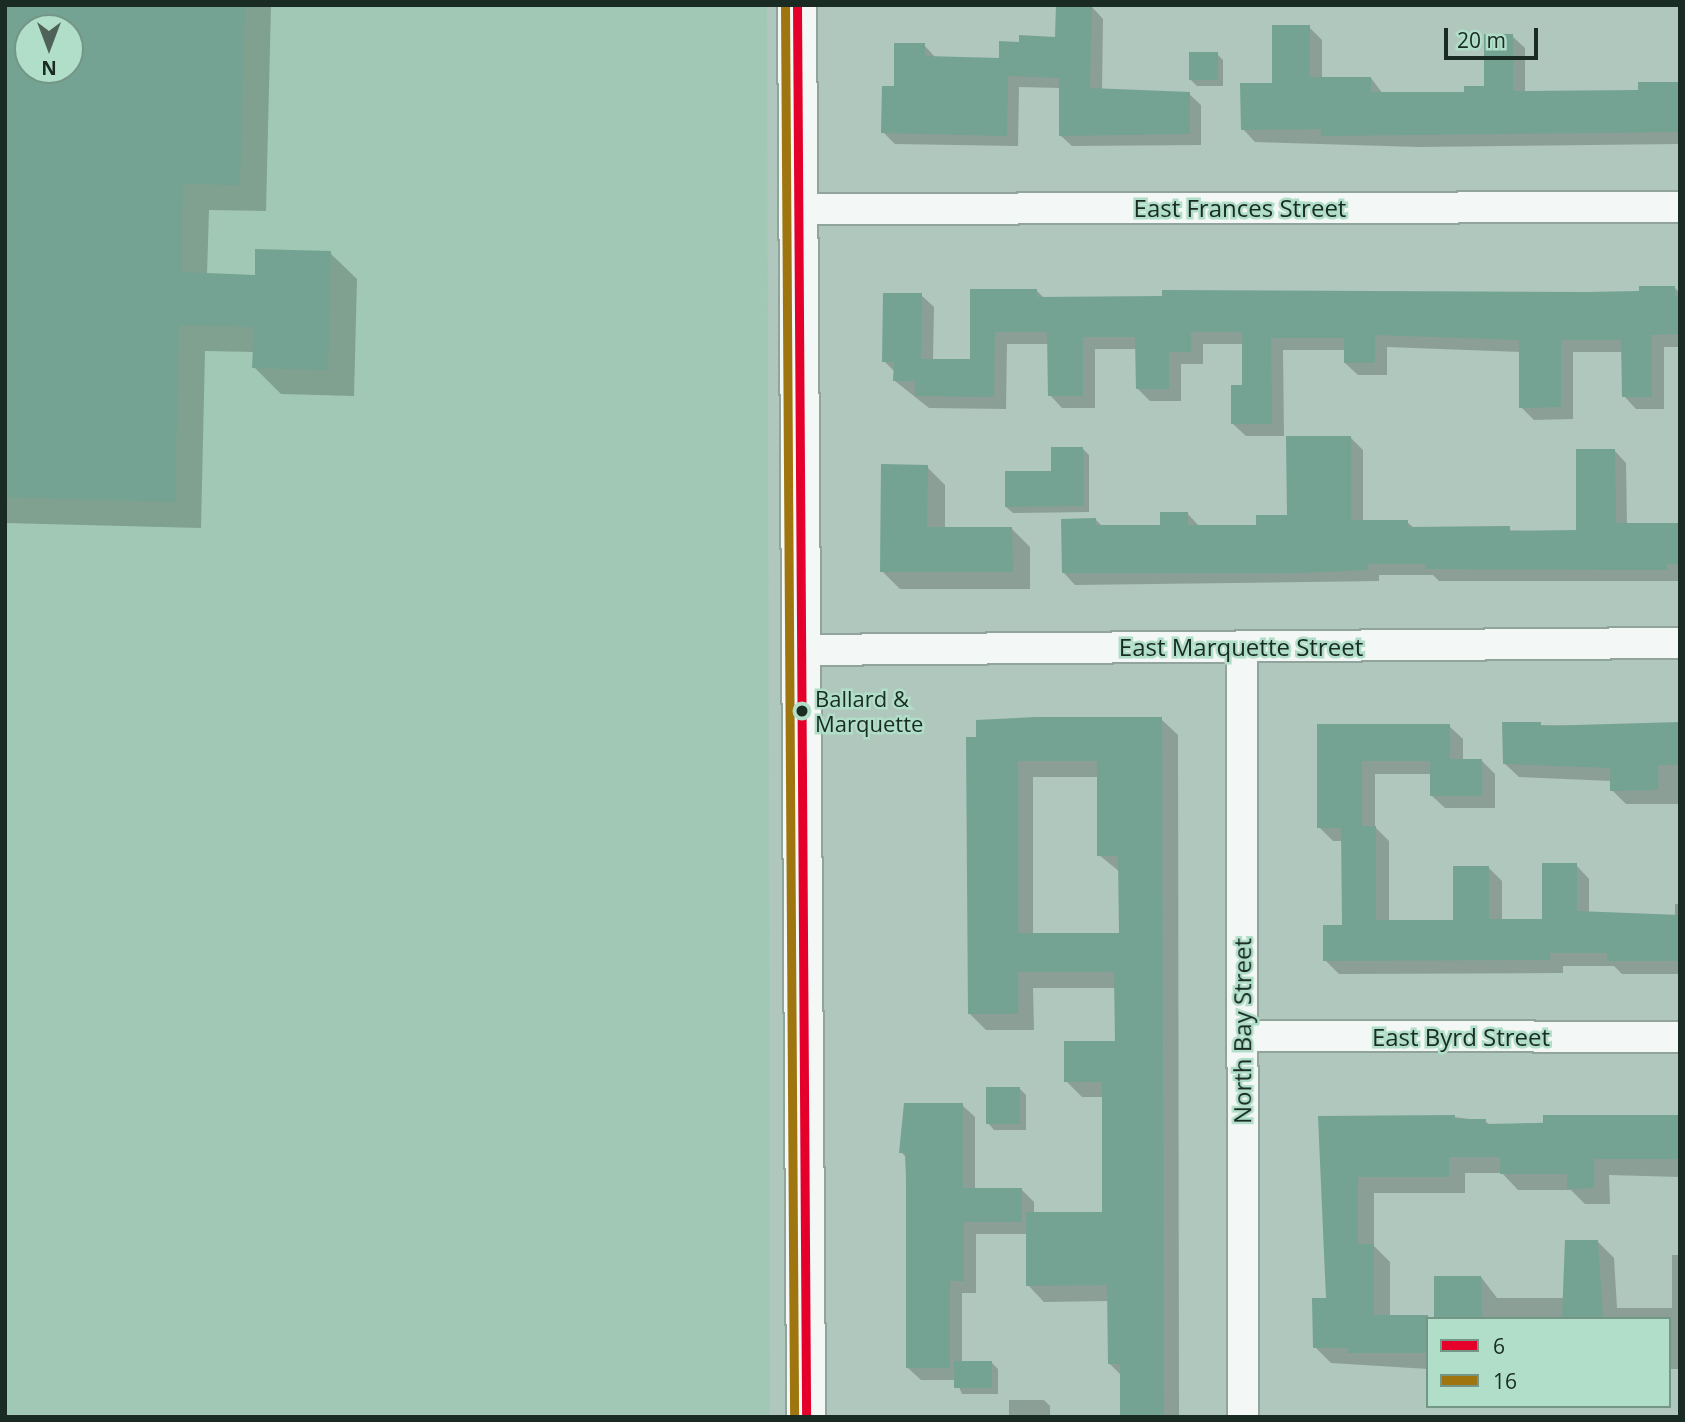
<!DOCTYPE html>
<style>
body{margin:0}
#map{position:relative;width:1685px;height:1422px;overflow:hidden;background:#afc7bc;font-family:"Open Sans",sans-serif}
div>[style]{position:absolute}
.built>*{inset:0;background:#a0c8b5}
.shadow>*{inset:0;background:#0003}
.building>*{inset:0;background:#74a293}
.roads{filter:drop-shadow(2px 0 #91a49b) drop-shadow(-2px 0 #91a49b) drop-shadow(0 2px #91a49b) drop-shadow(0 -2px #91a49b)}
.minor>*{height:30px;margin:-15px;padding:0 15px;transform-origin:15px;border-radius:15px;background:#f3f7f5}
.secondary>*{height:38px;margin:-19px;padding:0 19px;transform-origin:19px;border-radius:19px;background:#f3f7f5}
.bus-1>*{height:9px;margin:-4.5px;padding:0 4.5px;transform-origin:4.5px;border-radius:4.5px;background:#e4002b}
.bus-2>*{height:9px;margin:-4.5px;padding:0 4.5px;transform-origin:4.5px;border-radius:4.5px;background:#9e750e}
.dots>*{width:19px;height:19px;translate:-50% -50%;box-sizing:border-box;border:4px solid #b1dec9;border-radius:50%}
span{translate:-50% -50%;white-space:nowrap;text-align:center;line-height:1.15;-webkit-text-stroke:5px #b1dec9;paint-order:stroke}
.bus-label{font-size:22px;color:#192b23}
.left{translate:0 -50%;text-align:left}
.street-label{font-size:24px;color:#192b23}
.frame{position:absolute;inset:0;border:7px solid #192b23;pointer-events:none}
.legend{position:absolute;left:1426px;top:1317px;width:245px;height:91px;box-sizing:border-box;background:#b1dec9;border:2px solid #749687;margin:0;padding:9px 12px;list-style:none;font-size:21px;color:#192b23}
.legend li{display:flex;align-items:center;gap:14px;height:35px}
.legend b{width:35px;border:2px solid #749687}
.north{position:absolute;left:14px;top:14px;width:70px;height:70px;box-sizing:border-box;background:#b1dec9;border:2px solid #749687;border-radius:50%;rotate:180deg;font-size:19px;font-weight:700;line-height:28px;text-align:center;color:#192b23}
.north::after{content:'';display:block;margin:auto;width:24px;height:32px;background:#4e6259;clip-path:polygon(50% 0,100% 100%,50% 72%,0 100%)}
.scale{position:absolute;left:1444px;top:28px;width:94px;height:32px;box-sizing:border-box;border:4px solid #192b23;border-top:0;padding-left:9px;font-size:21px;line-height:24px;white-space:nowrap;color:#192b23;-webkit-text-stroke:5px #b1dec9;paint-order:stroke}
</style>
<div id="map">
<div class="built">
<div style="clip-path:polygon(evenodd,5px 5px,767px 5px,770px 1417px,5px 1417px,5px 5px,28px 28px,70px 28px,70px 70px,28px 70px,28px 28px)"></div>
</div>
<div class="shadow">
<div style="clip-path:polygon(evenodd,5px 5px,271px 5px,266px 211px,209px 210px,207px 275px,256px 276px,330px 253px,357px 279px,354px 396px,281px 394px,254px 367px,255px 352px,205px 351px,201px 528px,5px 523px,5px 5px,28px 28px,70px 28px,70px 70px,28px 70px,28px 28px)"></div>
<div style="clip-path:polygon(1092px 7px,1103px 19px,1102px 90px,1189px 94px,1201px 105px,1201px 145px,1072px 146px,1060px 135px,1060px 88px,1019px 87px,1018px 146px,895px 144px,883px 132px,896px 88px,924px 45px,935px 57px,1000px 59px,1020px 44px,1057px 38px)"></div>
<div style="clip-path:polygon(1309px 27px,1322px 40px,1322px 79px,1371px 78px,1383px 94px,1466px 93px,1486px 87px,1512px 36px,1525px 48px,1525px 93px,1640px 92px,1680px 83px,1680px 144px,1419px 147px,1255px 142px,1243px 129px)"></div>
<div style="clip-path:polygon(1217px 54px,1223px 60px,1223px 86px,1197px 86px,1191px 80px)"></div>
<div style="clip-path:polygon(1675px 288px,1680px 293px,1680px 347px,1664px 347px,1664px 409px,1636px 409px,1624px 396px,1623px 352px,1573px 352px,1573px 419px,1534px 420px,1521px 407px,1521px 352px,1387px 347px,1387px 375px,1358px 375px,1345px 363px,1345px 350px,1283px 350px,1284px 436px,1246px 436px,1233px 424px,1244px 387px,1244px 344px,1203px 344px,1203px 364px,1181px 364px,1181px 401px,1150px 401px,1138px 389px,1137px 349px,1095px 349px,1095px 408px,1062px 408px,1050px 395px,1049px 344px,1007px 344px,1006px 409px,929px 408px,895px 381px,895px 372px,884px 361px,921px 295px,934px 307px,933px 361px,972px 361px,972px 290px,1036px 290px,1044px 298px,1641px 293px)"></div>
<div style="clip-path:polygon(1351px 438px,1363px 450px,1363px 522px,1407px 522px,1414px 528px,1578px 532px,1614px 450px,1626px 463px,1627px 525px,1680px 525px,1679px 581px,1439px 581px,1433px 575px,1379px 575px,1379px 581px,1075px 585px,1063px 572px,1096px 520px,1103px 527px,1162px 527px,1187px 513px,1199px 526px,1258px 527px,1289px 517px)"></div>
<div style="clip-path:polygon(1083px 449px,1089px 455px,1089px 512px,1013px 513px,1006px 507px)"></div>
<div style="clip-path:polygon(927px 467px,945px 485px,945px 529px,1012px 529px,1030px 547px,1030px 589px,900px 589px,882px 571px)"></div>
<div style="clip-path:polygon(evenodd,1161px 719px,1178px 735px,1179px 1417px,1122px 1417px,1122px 1376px,1109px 1363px,1109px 1301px,1044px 1302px,1028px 1285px,1028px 1234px,976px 1234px,976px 1293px,962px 1293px,962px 1363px,992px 1363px,998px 1369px,998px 1394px,962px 1394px,956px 1380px,921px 1380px,908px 1368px,907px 1158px,901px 1152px,962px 1105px,975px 1117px,975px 1189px,1021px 1189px,1034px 1202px,1034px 1214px,1104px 1214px,1104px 1097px,1082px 1097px,1066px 1081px,1117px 1043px,1116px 988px,1033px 988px,1034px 1030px,986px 1030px,970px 1014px,967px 739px,1161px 719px,1033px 777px,1099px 777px,1099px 855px,1120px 872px,1120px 935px,1033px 935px,1033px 777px)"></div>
<div style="clip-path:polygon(1504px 724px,1612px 727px,1612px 724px,1680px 724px,1680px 804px,1626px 804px,1612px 790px,1612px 781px,1519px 777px,1504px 763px)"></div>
<div style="clip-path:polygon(1318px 725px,1449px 726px,1463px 739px,1463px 760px,1481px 760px,1495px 774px,1495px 808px,1445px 808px,1431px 795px,1431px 774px,1375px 774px,1375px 827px,1389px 841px,1389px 922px,1455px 922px,1488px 867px,1502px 881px,1502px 921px,1544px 921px,1576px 865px,1589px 879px,1589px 913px,1675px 917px,1675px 904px,1680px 904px,1680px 974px,1622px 974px,1614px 966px,1563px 966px,1563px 973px,1339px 974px,1325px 960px,1344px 927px,1343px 841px,1333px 841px,1319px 827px)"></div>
<div style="clip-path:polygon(1020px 1089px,1026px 1095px,1026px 1130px,994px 1130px,988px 1123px)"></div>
<div style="clip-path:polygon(1454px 1117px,1485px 1121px,1490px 1125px,1680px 1117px,1680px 1177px,1609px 1175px,1610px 1204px,1585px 1204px,1571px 1190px,1518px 1190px,1502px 1173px,1465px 1173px,1465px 1193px,1374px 1193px,1374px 1246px,1390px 1262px,1390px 1317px,1436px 1317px,1481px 1277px,1497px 1298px,1563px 1298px,1598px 1242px,1614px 1258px,1617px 1308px,1672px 1308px,1672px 1255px,1680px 1255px,1680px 1369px,1669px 1369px,1669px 1319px,1428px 1319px,1428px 1369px,1331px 1363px,1315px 1347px,1328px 1300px,1320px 1118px)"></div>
<div style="clip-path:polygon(1009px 1400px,1044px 1400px,1050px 1406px,1050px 1417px,1009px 1417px)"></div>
</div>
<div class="building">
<div style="clip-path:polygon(evenodd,5px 5px,245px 5px,240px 185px,183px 184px,181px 272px,255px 275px,255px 249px,331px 251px,328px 370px,252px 368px,254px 327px,179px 325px,175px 502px,5px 497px,5px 5px,28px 28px,70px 28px,70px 70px,28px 70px,28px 28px)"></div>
<div style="clip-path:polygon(1056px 5px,1092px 6px,1090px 88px,1190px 92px,1190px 134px,1059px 136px,1059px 78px,1008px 76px,1007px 136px,881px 133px,882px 86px,894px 86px,894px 43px,925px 43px,925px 56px,999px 58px,999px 41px,1019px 42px,1019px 35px,1055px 37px)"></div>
<div style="clip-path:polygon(1272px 25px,1310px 25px,1310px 77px,1371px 77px,1371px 92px,1464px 92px,1464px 86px,1484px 86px,1484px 34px,1513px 34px,1513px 91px,1638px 90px,1638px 82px,1680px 82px,1680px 132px,1321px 136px,1321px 129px,1241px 130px,1240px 83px,1272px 83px)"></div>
<div style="clip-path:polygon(1189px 52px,1218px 52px,1218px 80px,1189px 80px)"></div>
<div style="clip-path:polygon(1639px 286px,1675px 286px,1675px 296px,1680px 296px,1680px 334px,1652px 335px,1652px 397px,1622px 397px,1621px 340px,1561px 340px,1561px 407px,1519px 408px,1519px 340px,1375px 335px,1375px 363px,1344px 363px,1344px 338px,1271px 338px,1272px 424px,1231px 424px,1231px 385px,1242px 385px,1242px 332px,1191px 332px,1191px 352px,1169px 352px,1169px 389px,1136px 389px,1135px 337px,1083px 337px,1083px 396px,1048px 396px,1047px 332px,995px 332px,994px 397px,915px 396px,915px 381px,893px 381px,894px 362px,882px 362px,883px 293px,922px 293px,921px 359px,970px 359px,970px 289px,1037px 289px,1037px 297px,1162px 296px,1162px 290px,1587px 292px,1639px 291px)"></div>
<div style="clip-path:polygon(1286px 436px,1351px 436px,1351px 520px,1408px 520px,1408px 527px,1510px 526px,1510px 531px,1576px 530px,1576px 449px,1615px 449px,1616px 523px,1680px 523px,1680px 564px,1667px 564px,1667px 570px,1425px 569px,1425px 564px,1368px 564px,1368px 570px,1298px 573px,1062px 573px,1061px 519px,1096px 518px,1096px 525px,1160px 525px,1160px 512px,1188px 512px,1188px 525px,1256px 525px,1256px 515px,1287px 515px)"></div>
<div style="clip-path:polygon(1051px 447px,1083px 447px,1084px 506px,1005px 507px,1005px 471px,1051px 471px)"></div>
<div style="clip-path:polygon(881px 464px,928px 465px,927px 527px,1012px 527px,1013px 572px,880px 572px)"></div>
<div style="clip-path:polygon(evenodd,1036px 717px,1162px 717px,1164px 1417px,1120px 1417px,1120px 1364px,1108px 1364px,1107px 1285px,1026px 1286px,1026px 1212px,1102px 1212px,1102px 1082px,1064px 1082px,1064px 1041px,1115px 1041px,1114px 972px,1018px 972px,1018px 1014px,968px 1014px,966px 737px,976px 737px,976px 720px,1036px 717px,1018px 761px,1097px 761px,1097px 856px,1118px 856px,1119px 933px,1018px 933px,1018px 761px)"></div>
<div style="clip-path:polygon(1502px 722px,1541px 722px,1541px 726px,1680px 722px,1680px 765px,1658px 765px,1658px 790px,1610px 791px,1610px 768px,1503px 764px)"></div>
<div style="clip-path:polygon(1317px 724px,1450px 724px,1450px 759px,1482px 759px,1482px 796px,1430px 796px,1430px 761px,1362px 761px,1362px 826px,1376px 826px,1376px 920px,1453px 920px,1453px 866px,1489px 866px,1489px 919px,1542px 919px,1542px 863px,1577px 863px,1577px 911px,1680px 915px,1680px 961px,1607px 961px,1607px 953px,1550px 953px,1550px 960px,1323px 961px,1323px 925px,1342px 925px,1341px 828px,1317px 828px)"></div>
<div style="clip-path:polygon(986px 1087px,1020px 1087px,1020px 1124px,986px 1124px)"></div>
<div style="clip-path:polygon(904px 1103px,963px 1103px,963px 1188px,1022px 1188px,1022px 1222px,964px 1222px,964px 1281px,950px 1281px,950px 1368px,906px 1368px,906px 1179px,905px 1153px,899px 1153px)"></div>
<div style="clip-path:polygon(1455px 1115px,1455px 1119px,1486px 1119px,1486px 1124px,1543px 1123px,1543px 1115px,1680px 1115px,1680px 1159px,1594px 1159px,1594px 1188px,1567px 1189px,1567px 1174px,1500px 1174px,1500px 1157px,1449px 1157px,1449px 1177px,1358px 1177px,1358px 1244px,1374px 1244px,1374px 1315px,1428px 1315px,1428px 1353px,1348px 1353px,1348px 1348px,1313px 1348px,1312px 1298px,1326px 1298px,1318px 1116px)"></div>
<div style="clip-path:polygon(1565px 1240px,1598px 1240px,1603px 1319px,1562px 1319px)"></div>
<div style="clip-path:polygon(1434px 1276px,1481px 1276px,1482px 1319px,1434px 1319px)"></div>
<div style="clip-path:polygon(954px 1361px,992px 1361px,992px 1388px,954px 1388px)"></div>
</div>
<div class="roads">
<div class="minor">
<div style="left:801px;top:209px;width:879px;rotate:-0.13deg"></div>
<div style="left:1242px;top:646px;width:771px;rotate:89.93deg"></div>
<div style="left:801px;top:650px;width:879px;rotate:-0.46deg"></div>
<div style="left:1242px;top:1036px;width:438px;rotate:0.1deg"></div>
</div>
<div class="secondary">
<div style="left:797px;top:5px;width:1412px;rotate:89.63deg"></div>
</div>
</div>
<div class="bus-1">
<div style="left:797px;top:5px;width:1412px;rotate:89.63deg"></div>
</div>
<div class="bus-2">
<div style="left:785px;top:5px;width:1412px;rotate:89.63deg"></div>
</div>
<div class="dots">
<div style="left:802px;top:711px;background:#192b23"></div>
</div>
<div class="bus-label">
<span class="left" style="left:815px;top:711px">Ballard &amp;<br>Marquette</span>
</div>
<div class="street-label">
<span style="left:1240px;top:208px">East Frances Street</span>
<span style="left:1241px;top:647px">East Marquette Street</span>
<span style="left:1242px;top:1031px;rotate:-90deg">North Bay Street</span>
<span style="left:1461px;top:1037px">East Byrd Street</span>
</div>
<div class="frame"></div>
<ul class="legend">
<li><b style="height:9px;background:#e4002b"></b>6</li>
<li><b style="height:9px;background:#9e750e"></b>16</li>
</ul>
<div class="north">N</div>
<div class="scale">20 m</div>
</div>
